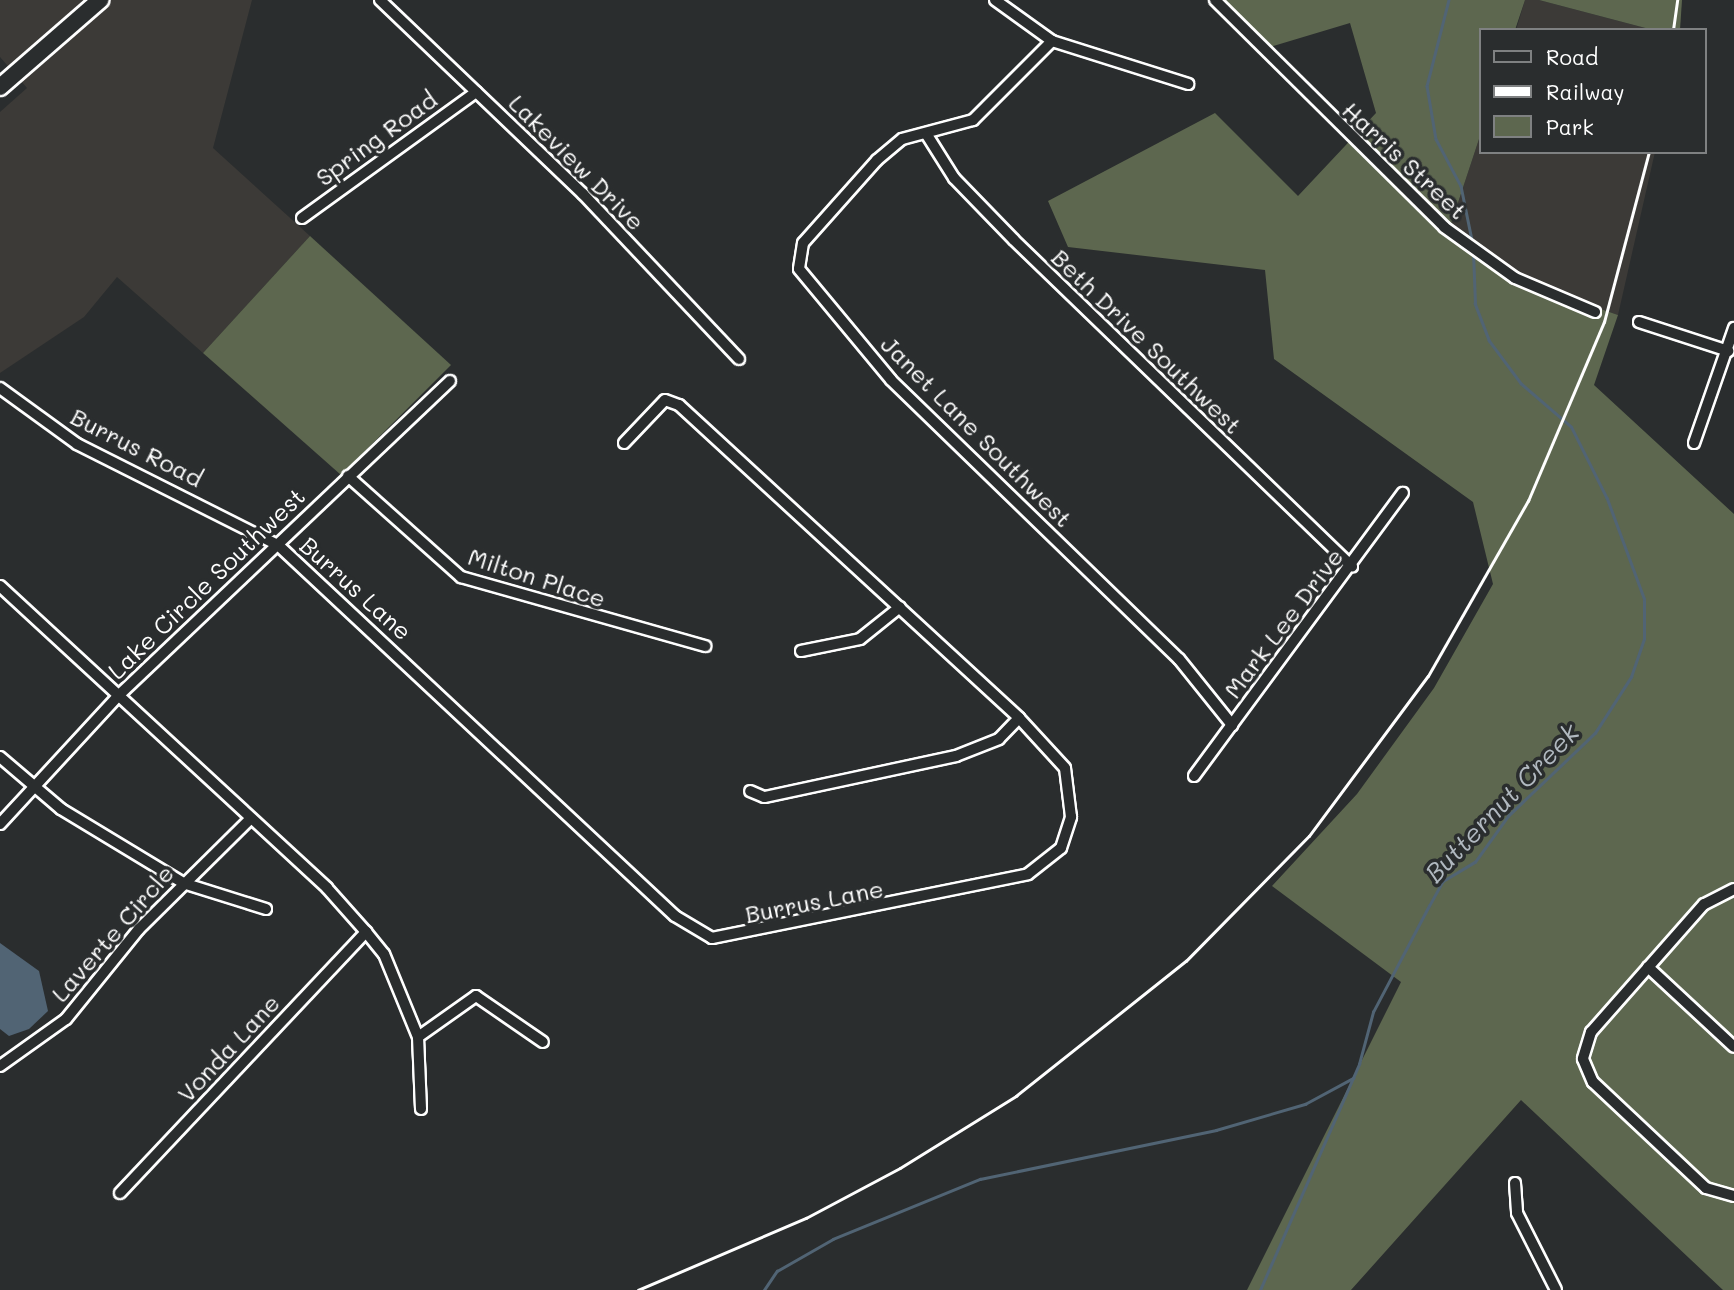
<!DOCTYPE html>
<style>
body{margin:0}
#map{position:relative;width:1734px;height:1290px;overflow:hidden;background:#2a2d2e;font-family:Mali,sans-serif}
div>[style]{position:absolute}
.built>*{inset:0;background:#3c3a37}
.green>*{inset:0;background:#5d674f}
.water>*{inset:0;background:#516474}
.stream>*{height:2.5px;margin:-1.25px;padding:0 1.25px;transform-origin:1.25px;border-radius:1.25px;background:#516474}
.roads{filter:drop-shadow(2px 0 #fff) drop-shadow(-2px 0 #fff) drop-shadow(0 2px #fff) drop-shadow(0 -2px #fff)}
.minor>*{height:10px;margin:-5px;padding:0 5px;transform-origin:5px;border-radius:5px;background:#2a2d2e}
.primary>*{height:16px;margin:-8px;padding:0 8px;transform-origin:8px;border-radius:8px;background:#2a2d2e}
.rail>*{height:2.5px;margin:-1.25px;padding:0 1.25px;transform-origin:1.25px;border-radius:1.25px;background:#fff}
span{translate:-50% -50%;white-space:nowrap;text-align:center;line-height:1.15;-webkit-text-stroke:7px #2a2d2e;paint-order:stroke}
.street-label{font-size:24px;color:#fff}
.water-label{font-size:26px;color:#b1b9c0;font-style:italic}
.legend{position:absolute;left:1479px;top:28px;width:228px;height:126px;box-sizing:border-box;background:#2a2d2e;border:2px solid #7f8182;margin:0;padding:9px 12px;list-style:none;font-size:21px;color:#fff}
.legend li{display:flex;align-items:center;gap:14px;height:35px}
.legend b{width:35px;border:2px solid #7f8182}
</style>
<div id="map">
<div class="built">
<div style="clip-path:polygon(0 0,252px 0,213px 148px,310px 236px,203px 353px,117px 277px,84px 317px,0 373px,0 112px,27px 88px,0 57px)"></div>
<div style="clip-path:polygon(1525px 0,1539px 0,1653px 30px,1516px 30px)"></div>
<div style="clip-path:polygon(1480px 136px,1480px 152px,1655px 152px,1618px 315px,1543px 289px,1448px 233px)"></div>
</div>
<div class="green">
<div style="clip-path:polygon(1218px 0,1525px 0,1515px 30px,1480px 30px,1480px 136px,1448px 233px,1543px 289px,1618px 315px,1594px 385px,1734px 514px,1734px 1290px,1723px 1290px,1521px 1100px,1351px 1290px,1247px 1290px,1401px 982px,1272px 886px,1357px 794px,1434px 688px,1493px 584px,1473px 502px,1274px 359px,1265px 270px,1068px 247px,1048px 201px,1215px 113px,1298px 196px,1376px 113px,1350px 23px,1263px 49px)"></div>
<div style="clip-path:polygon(1539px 0,1682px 0,1680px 30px,1653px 30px)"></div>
<div style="clip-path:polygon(310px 236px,451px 365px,341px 475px,203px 353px)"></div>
</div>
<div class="water">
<div style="clip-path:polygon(0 943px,39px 971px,48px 1011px,29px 1029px,9px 1036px,0 1029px)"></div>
</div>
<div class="stream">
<div style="left:1449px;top:0;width:89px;rotate:104.3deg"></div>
<div style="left:1427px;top:86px;width:54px;rotate:80.4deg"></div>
<div style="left:1436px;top:139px;width:53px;rotate:62deg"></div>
<div style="left:1461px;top:186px;width:60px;rotate:78.5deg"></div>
<div style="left:764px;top:1290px;width:23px;rotate:-56deg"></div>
<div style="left:777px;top:1271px;width:64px;rotate:-29.7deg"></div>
<div style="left:833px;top:1239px;width:159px;rotate:-22.2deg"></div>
<div style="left:980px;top:1179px;width:241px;rotate:-11.7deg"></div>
<div style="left:1216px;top:1130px;width:93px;rotate:-16.3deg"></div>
<div style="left:1305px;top:1104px;width:55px;rotate:-28.4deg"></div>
<div style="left:1260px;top:1290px;width:247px;rotate:-66.3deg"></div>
<div style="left:1359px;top:1064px;width:54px;rotate:-74.9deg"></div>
<div style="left:1373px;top:1012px;width:120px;rotate:-62.2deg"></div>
<div style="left:1429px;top:906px;width:29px;rotate:-61deg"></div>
<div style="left:1443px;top:881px;width:37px;rotate:-31deg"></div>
<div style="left:1475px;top:862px;width:57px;rotate:-54.3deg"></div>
<div style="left:1508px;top:816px;width:120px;rotate:-43.7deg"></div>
<div style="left:1595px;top:733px;width:67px;rotate:-57.3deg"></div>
<div style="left:1631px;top:677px;width:40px;rotate:-71.1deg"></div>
<div style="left:1644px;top:639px;width:40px;rotate:-90deg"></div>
<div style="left:1644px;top:599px;width:107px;rotate:-110.3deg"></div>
<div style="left:1607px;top:499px;width:80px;rotate:-116.6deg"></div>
<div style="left:1571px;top:427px;width:66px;rotate:-139.3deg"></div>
<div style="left:1521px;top:384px;width:54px;rotate:-126.7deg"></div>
<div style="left:1489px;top:341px;width:40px;rotate:-111deg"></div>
<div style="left:1475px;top:304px;width:52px;rotate:-92.2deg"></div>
</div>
<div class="roads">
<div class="minor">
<div style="left:380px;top:0;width:281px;rotate:43.7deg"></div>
<div style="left:583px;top:194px;width:227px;rotate:46.6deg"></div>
<div style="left:995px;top:0;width:70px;rotate:35.7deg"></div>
<div style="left:1052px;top:41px;width:143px;rotate:17.5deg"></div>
<div style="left:1215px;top:0;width:322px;rotate:44.7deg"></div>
<div style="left:1444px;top:227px;width:87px;rotate:35.7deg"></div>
<div style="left:1515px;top:278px;width:87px;rotate:23deg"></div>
<div style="left:1052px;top:41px;width:112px;rotate:135deg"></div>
<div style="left:973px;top:120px;width:73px;rotate:165deg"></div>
<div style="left:902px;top:139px;width:33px;rotate:140deg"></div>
<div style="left:877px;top:160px;width:111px;rotate:131.7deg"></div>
<div style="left:803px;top:243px;width:26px;rotate:99deg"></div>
<div style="left:799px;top:269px;width:144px;rotate:50.3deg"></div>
<div style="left:891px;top:380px;width:401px;rotate:44.1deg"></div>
<div style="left:1179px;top:659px;width:85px;rotate:51.2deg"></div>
<div style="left:927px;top:135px;width:51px;rotate:57.9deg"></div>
<div style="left:954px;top:178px;width:86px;rotate:45.9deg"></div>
<div style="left:1014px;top:240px;width:470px;rotate:44deg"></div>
<div style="left:302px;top:218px;width:215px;rotate:-35.9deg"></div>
<div style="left:1639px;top:322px;width:94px;rotate:18deg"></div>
<div style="left:0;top:388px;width:95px;rotate:36deg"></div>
<div style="left:77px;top:444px;width:225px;rotate:26.7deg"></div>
<div style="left:278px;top:545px;width:543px;rotate:43.06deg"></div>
<div style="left:675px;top:916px;width:43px;rotate:30.7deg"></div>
<div style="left:712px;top:938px;width:322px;rotate:-11.4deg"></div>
<div style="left:1028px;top:874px;width:42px;rotate:-38.2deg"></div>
<div style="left:1061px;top:848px;width:33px;rotate:-72deg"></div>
<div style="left:1071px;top:817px;width:49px;rotate:-97deg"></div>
<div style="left:1065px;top:768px;width:68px;rotate:-132.6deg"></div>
<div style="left:1019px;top:718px;width:29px;rotate:134deg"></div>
<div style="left:999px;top:739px;width:46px;rotate:158.4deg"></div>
<div style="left:956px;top:756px;width:196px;rotate:167.9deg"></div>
<div style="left:764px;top:797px;width:15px;rotate:-157deg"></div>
<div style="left:624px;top:443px;width:59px;rotate:-46.4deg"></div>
<div style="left:665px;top:400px;width:15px;rotate:20deg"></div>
<div style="left:679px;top:405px;width:462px;rotate:42.6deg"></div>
<div style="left:1694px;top:443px;width:122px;rotate:-70.8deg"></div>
<div style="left:348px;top:476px;width:152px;rotate:41.8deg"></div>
<div style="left:461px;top:577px;width:254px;rotate:15.8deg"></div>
<div style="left:0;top:586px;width:445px;rotate:42.7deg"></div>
<div style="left:327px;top:888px;width:59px;rotate:48.4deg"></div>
<div style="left:366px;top:932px;width:28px;rotate:51deg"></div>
<div style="left:384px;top:954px;width:90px;rotate:67.7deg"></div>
<div style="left:418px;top:1037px;width:72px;rotate:87.6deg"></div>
<div style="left:801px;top:651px;width:60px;rotate:-11.5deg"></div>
<div style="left:860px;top:639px;width:51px;rotate:-38.7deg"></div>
<div style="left:0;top:757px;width:80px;rotate:40.4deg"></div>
<div style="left:61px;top:809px;width:143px;rotate:31.2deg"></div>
<div style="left:183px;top:883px;width:87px;rotate:17.4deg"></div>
<div style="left:1194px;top:776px;width:352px;rotate:-53.6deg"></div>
<div style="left:0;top:824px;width:173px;rotate:-47.3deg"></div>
<div style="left:117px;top:697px;width:459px;rotate:-43.5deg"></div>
<div style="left:1734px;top:889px;width:34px;rotate:153deg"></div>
<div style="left:1704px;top:904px;width:171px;rotate:131.4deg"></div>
<div style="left:1591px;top:1032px;width:28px;rotate:107deg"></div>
<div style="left:1583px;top:1059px;width:25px;rotate:67deg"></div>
<div style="left:1593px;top:1082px;width:155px;rotate:43.2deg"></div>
<div style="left:1706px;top:1188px;width:29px;rotate:16deg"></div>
<div style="left:1648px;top:967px;width:117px;rotate:42.9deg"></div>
<div style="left:418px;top:1037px;width:71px;rotate:-35.3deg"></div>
<div style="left:476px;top:996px;width:81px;rotate:34.5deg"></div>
<div style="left:0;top:1066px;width:81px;rotate:-35.5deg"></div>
<div style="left:66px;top:1019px;width:116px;rotate:-51deg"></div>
<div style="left:139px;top:929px;width:155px;rotate:-44.7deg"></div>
<div style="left:1515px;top:1183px;width:30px;rotate:86deg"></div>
<div style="left:1517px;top:1213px;width:86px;rotate:63.1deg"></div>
<div style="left:120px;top:1193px;width:359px;rotate:-46.7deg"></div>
</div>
<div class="primary">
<div style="left:0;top:87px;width:133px;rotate:-41deg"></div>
</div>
</div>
<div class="rail">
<div style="left:1673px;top:30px;width:30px;rotate:-82deg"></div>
<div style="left:638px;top:1290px;width:183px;rotate:-23.2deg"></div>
<div style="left:806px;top:1218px;width:106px;rotate:-28deg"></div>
<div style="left:900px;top:1168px;width:137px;rotate:-31.8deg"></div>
<div style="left:1016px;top:1096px;width:217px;rotate:-38.5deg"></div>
<div style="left:1186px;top:961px;width:175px;rotate:-45.5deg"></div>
<div style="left:1309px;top:836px;width:199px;rotate:-53.4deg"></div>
<div style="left:1428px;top:676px;width:202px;rotate:-60.3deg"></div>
<div style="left:1528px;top:501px;width:194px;rotate:-67deg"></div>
<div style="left:1604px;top:322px;width:176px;rotate:-75.2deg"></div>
</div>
<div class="street-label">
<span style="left:376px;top:138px;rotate:-36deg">Spring Road</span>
<span style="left:1405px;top:160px;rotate:43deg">Harris Street</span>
<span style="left:577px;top:162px;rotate:45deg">Lakeview Drive</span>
<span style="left:1147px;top:341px;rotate:44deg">Beth Drive Southwest</span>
<span style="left:977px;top:431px;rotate:45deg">Janet Lane Southwest</span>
<span style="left:137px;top:447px;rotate:27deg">Burrus Road</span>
<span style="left:537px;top:577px;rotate:18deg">Milton Place</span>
<span style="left:206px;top:583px;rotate:-44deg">Lake Circle Southwest</span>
<span style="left:356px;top:588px;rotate:42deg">Burrus Lane</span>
<span style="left:1283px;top:623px;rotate:-53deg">Mark Lee Drive</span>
<span style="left:814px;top:901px;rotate:-11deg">Burrus Lane</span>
<span style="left:112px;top:933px;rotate:-49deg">Laverte Circle</span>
<span style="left:228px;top:1048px;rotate:-47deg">Vonda Lane</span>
</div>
<div class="water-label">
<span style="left:1502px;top:803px;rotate:-46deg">Butternut Creek</span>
</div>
<ul class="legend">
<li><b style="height:9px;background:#2a2d2e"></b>Road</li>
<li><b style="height:9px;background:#fff"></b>Railway</li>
<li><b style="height:19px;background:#5d674f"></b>Park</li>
</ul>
</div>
